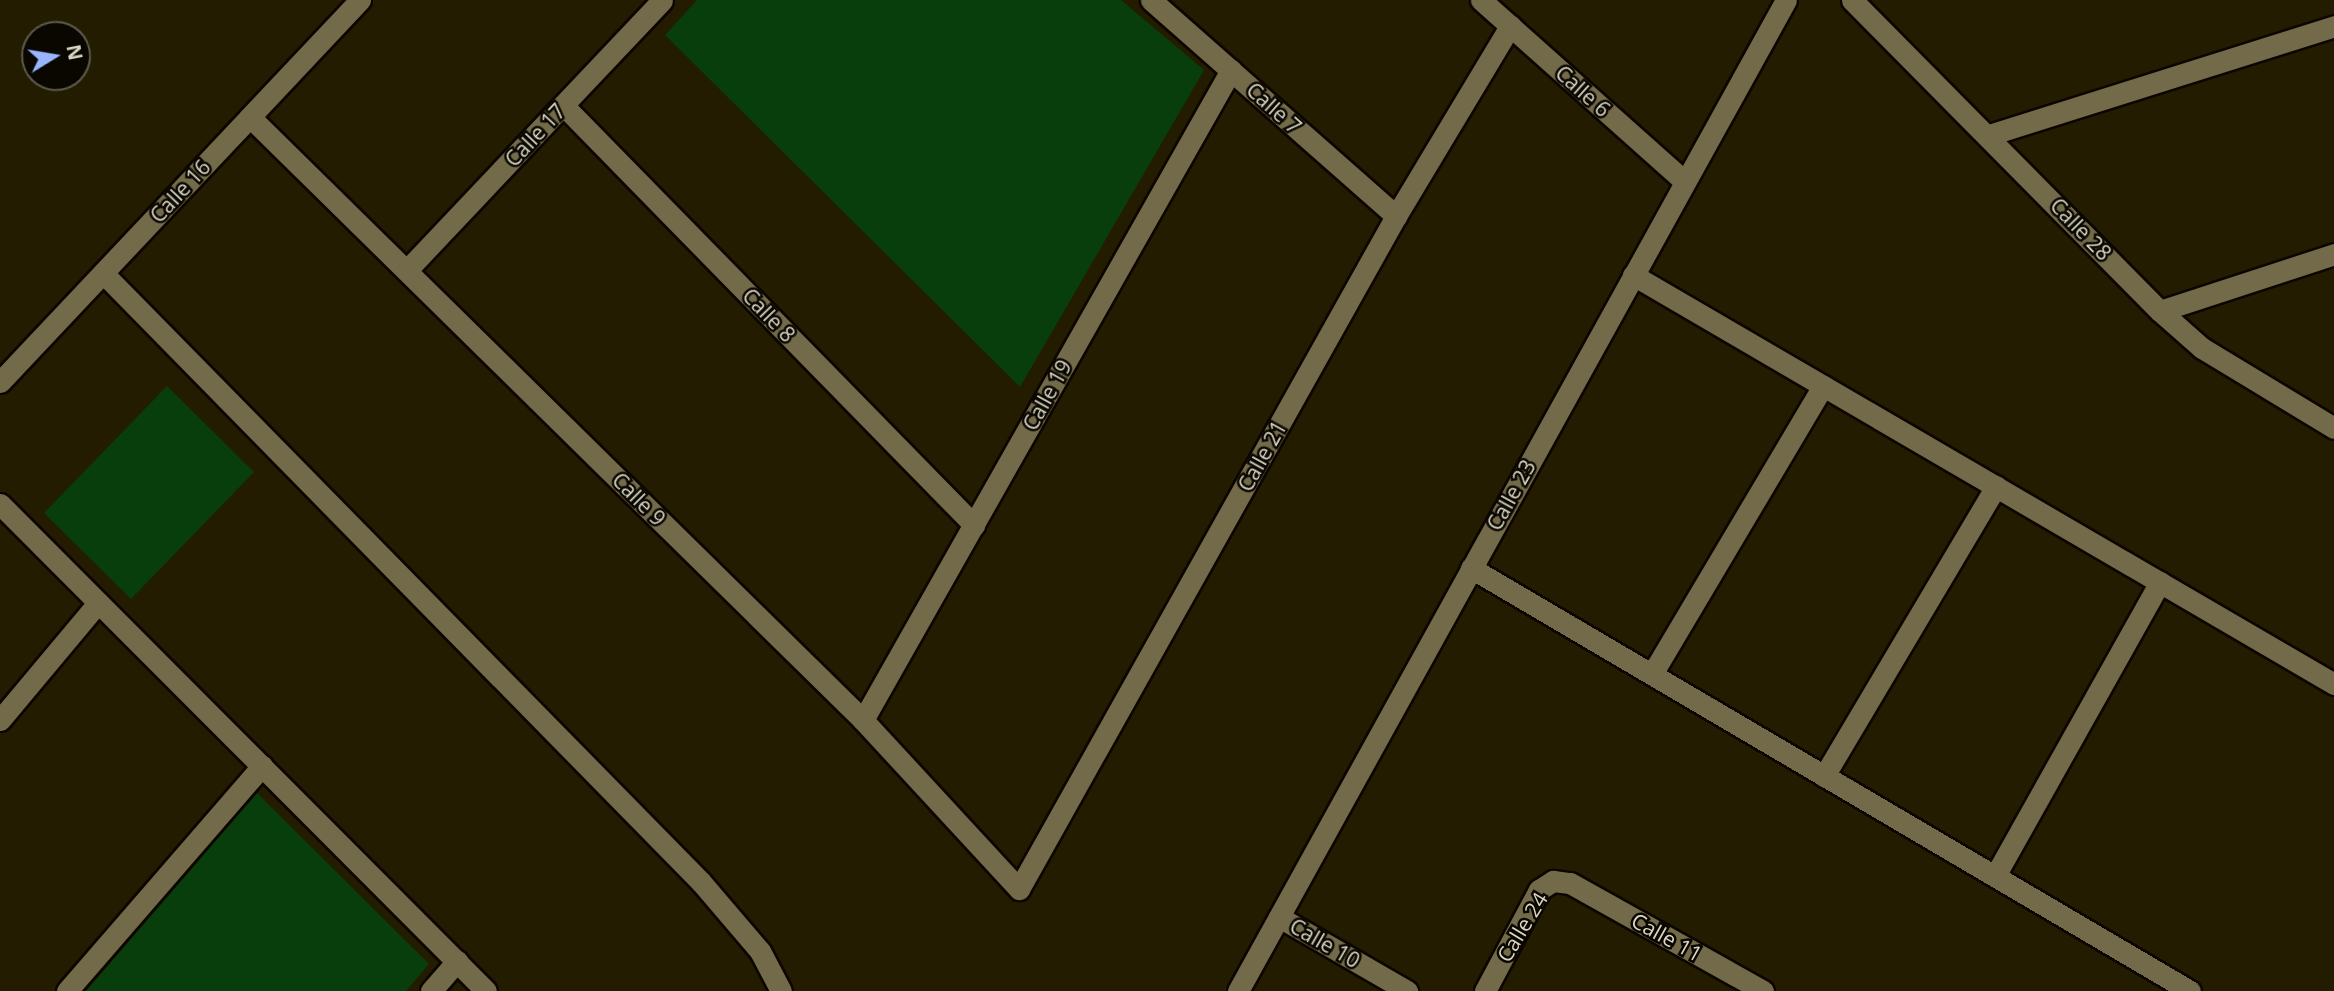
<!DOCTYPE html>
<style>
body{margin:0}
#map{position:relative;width:2334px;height:991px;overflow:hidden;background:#241c00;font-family:"Open Sans",sans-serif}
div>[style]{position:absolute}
.green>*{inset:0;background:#073e0c}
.roads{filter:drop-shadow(2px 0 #0d0600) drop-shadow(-2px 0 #0d0600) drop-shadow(0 2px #0d0600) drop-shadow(0 -2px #0d0600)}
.street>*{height:21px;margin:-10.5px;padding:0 10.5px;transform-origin:10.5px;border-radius:10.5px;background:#726a49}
span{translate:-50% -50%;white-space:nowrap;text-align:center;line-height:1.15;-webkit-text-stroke:5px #0a0700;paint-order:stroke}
.street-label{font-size:21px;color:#dad6c4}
.north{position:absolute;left:21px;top:21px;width:70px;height:70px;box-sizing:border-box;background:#0a0700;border:2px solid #5d5a4e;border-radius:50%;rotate:79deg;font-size:19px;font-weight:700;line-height:28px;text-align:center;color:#dad6c4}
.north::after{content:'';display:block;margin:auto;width:24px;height:32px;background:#99b5fd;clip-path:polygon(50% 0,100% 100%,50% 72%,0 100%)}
</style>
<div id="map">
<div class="green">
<div style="clip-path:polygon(697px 0,1121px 0,1204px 70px,1020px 387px,665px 35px)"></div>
<div style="clip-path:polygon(167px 386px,254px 472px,131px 599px,44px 513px)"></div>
<div style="clip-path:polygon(257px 793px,429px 964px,406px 991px,86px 991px)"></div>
</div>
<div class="roads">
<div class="street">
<div style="left:1151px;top:0;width:327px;rotate:41.4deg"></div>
<div style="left:1481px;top:0;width:273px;rotate:41.7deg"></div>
<div style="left:1852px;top:0;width:438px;rotate:45.3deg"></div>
<div style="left:2160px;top:311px;width:56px;rotate:41.4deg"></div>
<div style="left:2202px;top:348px;width:154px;rotate:31.2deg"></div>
<div style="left:563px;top:105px;width:588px;rotate:45.62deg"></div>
<div style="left:250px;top:117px;width:860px;rotate:44.53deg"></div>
<div style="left:863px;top:720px;width:230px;rotate:47.3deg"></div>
<div style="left:1019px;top:889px;width:771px;rotate:-60.74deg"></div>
<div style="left:1396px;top:216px;width:222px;rotate:-59deg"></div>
<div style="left:1989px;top:135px;width:362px;rotate:-17.5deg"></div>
<div style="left:407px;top:270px;width:371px;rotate:-46.6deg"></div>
<div style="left:103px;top:273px;width:854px;rotate:45.52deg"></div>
<div style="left:701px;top:882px;width:91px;rotate:49.5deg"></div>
<div style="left:760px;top:951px;width:45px;rotate:62.3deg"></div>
<div style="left:1633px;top:275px;width:812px;rotate:30.26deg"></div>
<div style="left:2160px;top:311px;width:183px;rotate:-18.1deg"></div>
<div style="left:0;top:382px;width:525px;rotate:-46.7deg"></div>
<div style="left:0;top:504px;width:688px;rotate:45.06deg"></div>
<div style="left:1471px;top:568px;width:834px;rotate:30.47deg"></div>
<div style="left:1652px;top:674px;width:335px;rotate:-59.3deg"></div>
<div style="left:0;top:720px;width:153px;rotate:-50.1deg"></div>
<div style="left:863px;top:720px;width:747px;rotate:-60.48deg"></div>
<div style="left:1824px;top:776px;width:337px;rotate:-59.3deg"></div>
<div style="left:1995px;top:876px;width:337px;rotate:-60.7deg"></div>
<div style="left:1279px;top:917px;width:148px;rotate:30deg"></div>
<div style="left:67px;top:991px;width:298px;rotate:-49.1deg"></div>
<div style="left:431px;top:991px;width:40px;rotate:-49deg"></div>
<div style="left:1238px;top:991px;width:1132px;rotate:-61.06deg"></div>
<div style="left:1485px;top:991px;width:115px;rotate:-61.9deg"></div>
<div style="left:1539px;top:890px;width:17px;rotate:-33deg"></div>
<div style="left:1553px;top:881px;width:17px;rotate:7deg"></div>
<div style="left:1570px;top:883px;width:221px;rotate:29.2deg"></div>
</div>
</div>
<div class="street-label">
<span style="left:1583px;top:91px;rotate:42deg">Calle 6</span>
<span style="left:1274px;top:108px;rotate:42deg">Calle 7</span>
<span style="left:535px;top:135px;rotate:-47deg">Calle 17</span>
<span style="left:180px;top:191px;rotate:-47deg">Calle 16</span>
<span style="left:2081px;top:229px;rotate:46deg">Calle 28</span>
<span style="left:769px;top:315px;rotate:46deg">Calle 8</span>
<span style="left:1047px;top:395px;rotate:-61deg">Calle 19</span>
<span style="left:1262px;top:456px;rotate:-61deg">Calle 21</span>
<span style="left:1511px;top:495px;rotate:-61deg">Calle 23</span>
<span style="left:639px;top:499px;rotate:45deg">Calle 9</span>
<span style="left:1522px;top:927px;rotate:-59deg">Calle 24</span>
<span style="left:1667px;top:937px;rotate:29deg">Calle 11</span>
<span style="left:1325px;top:943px;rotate:30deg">Calle 10</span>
</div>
<div class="north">N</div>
</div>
